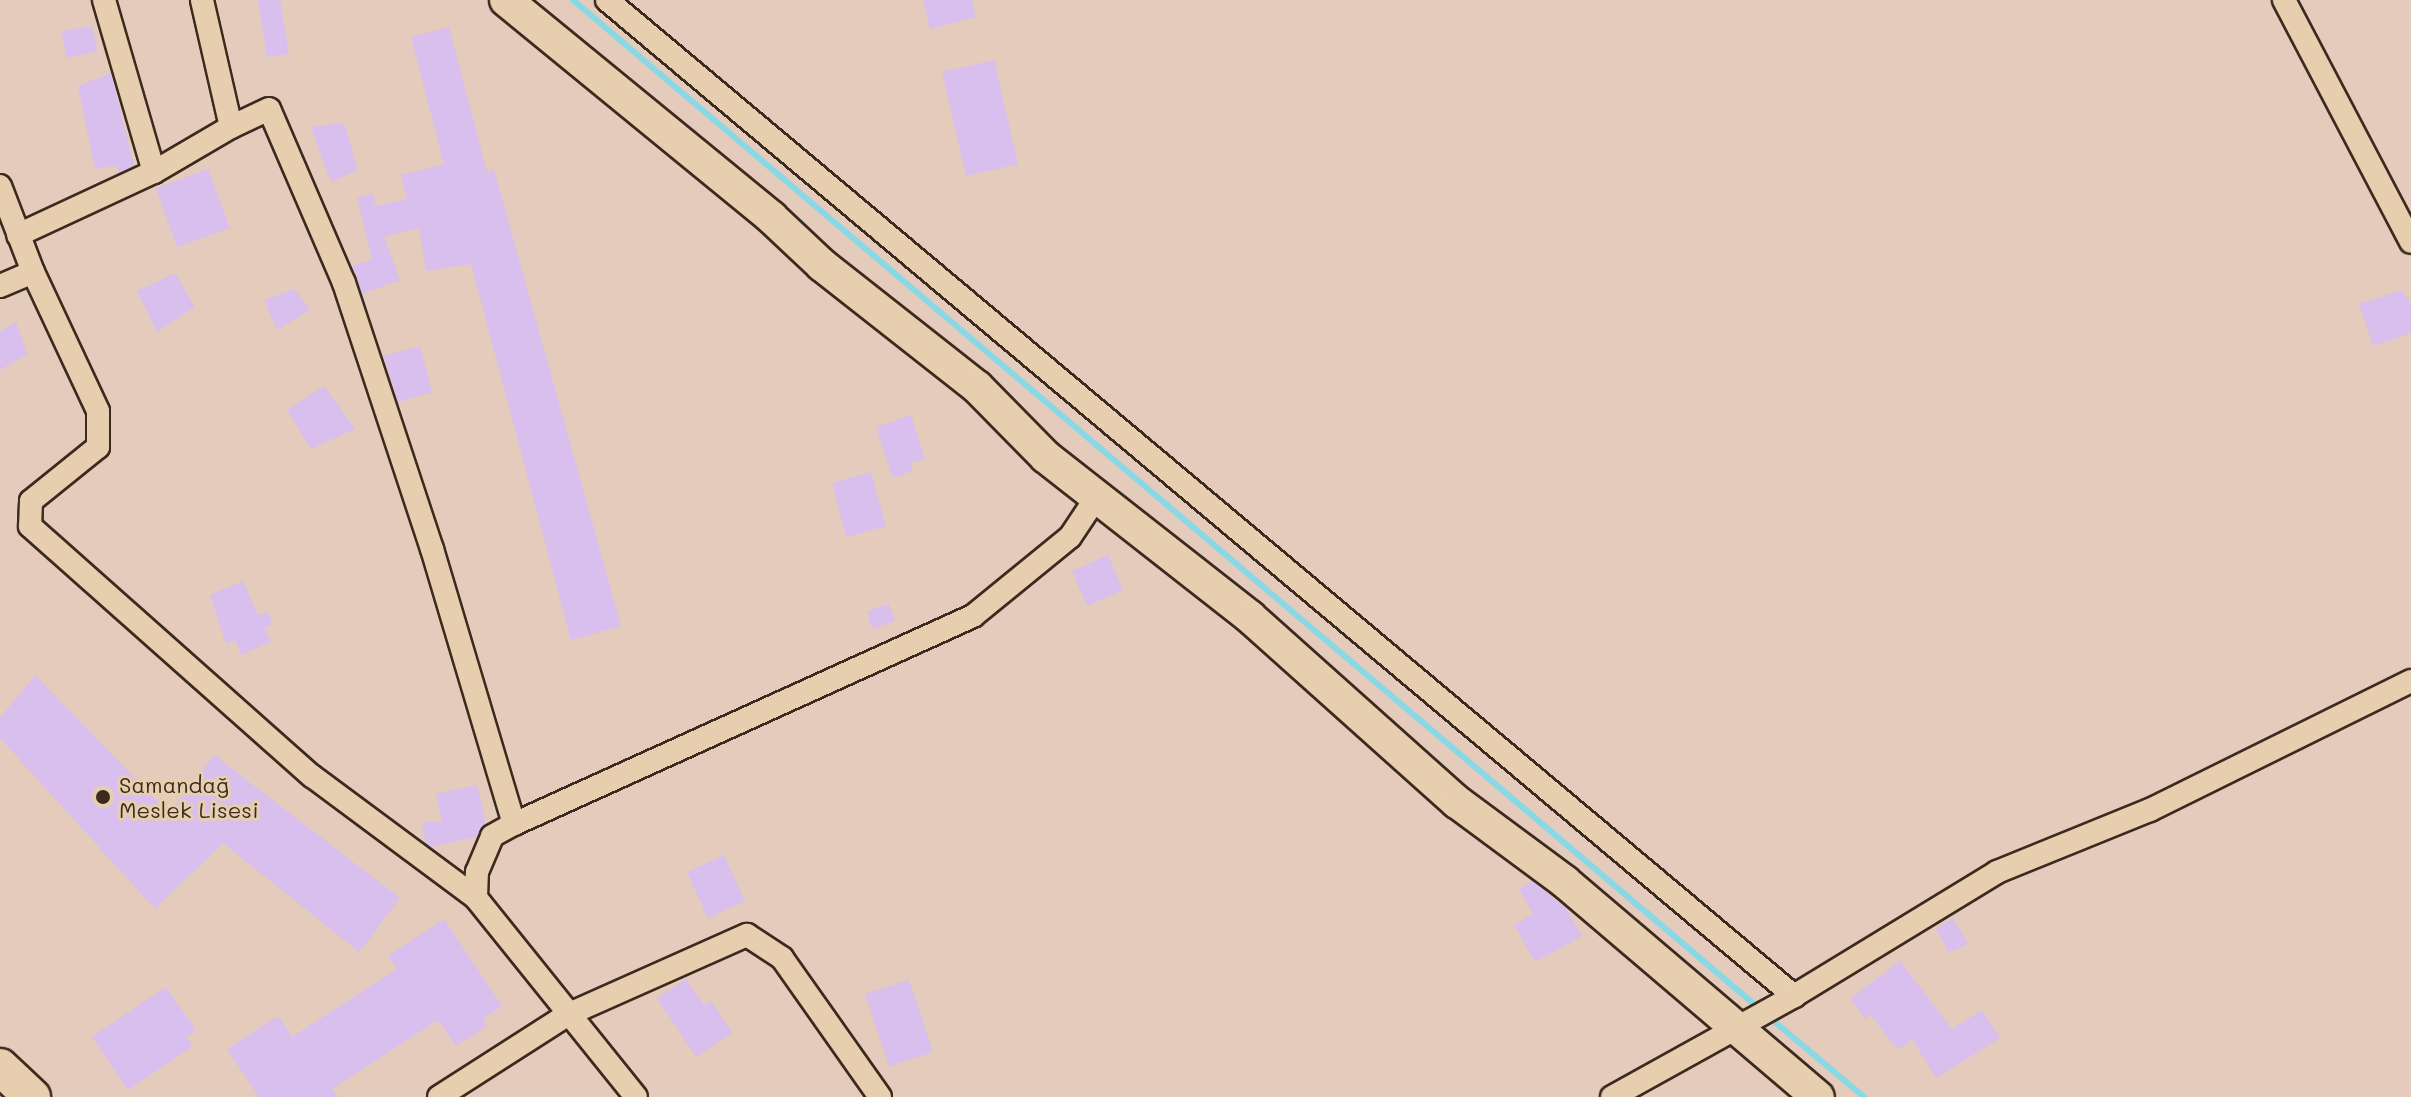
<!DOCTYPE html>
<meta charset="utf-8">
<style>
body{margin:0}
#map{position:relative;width:2411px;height:1097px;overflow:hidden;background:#e4cbbb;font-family:Mali,sans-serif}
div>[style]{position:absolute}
.stream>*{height:6px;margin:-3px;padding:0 3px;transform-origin:3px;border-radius:3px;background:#89d8e6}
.building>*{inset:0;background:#d9bfed}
.roads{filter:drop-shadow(2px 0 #3b2a1e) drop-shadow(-2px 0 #3b2a1e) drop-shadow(0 2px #3b2a1e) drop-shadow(0 -2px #3b2a1e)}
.street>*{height:22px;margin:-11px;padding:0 11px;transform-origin:11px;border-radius:11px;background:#e7ceaf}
.secondary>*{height:32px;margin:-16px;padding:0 16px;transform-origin:16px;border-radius:16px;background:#e7ceaf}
.primary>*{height:36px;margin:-18px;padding:0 18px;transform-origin:18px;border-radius:18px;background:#e7ceaf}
.dots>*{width:22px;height:22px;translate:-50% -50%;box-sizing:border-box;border:4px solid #e7ceaf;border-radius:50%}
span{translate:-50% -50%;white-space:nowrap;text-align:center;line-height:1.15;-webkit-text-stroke:6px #e7ceaf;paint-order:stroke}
.poi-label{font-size:22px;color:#3b2a1e}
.left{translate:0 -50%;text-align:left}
</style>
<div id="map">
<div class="stream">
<div style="left:573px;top:0;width:1558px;rotate:40.37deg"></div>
<div style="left:1769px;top:1017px;width:124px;rotate:40.1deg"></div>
</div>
<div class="building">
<div style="clip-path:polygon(258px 0,280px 0,289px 54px,267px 57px)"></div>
<div style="clip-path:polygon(923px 0,972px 0,976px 17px,930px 29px)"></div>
<div style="clip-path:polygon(92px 26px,98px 51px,67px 58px,61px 31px)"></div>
<div style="clip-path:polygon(449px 27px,487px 172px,494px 170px,621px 626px,571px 640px,471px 264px,426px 271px,419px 228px,384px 237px,400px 280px,362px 294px,352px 266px,372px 259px,357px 198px,372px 193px,376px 206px,407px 199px,401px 175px,444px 164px,411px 37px)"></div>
<div style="clip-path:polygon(994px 60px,1018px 164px,966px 176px,942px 72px)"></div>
<div style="clip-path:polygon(111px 73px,134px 166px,118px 173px,117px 166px,95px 169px,78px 86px)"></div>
<div style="clip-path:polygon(344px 123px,358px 170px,331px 182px,311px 127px)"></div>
<div style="clip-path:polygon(208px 169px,230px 228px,177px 247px,156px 188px)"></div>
<div style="clip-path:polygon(175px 273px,195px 307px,157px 332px,137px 291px)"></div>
<div style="clip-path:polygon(294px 289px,310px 310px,277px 330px,264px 300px)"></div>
<div style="clip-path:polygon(2402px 290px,2411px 305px,2411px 333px,2373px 346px,2359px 304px)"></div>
<div style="clip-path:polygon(16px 322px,27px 354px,0 370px,0 331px)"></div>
<div style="clip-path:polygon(420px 346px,432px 392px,398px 402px,383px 356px)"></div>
<div style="clip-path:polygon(324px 386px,355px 429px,311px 449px,287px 410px)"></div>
<div style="clip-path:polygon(911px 415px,925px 459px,910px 463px,913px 471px,893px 478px,876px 427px)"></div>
<div style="clip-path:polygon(871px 472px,886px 526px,846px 537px,832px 483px)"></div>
<div style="clip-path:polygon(1108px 555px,1123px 590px,1087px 606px,1072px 571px)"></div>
<div style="clip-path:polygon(243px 581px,258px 615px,268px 612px,273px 624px,265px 628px,271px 642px,241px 655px,235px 640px,226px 644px,210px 595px)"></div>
<div style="clip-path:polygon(889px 604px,895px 621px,872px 629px,867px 611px)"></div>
<div style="clip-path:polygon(35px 675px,169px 813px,214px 755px,400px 898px,359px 952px,223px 843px,155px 909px,0 738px,0 718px)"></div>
<div style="clip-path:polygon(477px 785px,486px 823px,476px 837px,431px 847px,425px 843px,422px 823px,442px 821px,436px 794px)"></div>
<div style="clip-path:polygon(724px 855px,745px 901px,708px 918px,687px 872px)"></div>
<div style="clip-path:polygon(1532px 881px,1566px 908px,1582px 936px,1535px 962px,1514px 925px,1533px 914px,1519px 889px)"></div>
<div style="clip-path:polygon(1953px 918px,1968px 944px,1949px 953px,1936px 928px)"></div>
<div style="clip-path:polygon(444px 919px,502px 1006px,483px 1019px,487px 1026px,456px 1046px,438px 1020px,332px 1089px,338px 1097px,259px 1097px,227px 1049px,278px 1016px,292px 1037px,397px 969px,388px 956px)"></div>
<div style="clip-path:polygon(1900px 961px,1952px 1029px,1982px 1010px,2000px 1038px,1936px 1078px,1912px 1039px,1898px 1050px,1870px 1014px,1865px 1019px,1850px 999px)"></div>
<div style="clip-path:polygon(686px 979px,704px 1005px,711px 1001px,732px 1033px,696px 1057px,657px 998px)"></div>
<div style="clip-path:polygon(909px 980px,933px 1052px,889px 1066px,865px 994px)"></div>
<div style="clip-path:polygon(166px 987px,196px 1030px,187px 1037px,193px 1046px,128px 1090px,92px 1037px)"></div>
</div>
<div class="roads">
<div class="street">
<div style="left:104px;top:0;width:179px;rotate:73.8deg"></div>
<div style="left:607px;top:0;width:1550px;rotate:40deg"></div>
<div style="left:2284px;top:0;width:273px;rotate:62.3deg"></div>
<div style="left:0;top:186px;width:92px;rotate:69deg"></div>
<div style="left:33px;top:272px;width:36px;rotate:157deg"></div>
<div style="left:18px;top:235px;width:150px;rotate:-24.9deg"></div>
<div style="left:154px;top:172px;width:89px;rotate:-30.3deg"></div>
<div style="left:231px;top:127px;width:130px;rotate:-102.9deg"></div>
<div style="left:33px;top:272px;width:153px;rotate:64.9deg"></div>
<div style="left:98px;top:411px;width:36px;rotate:90deg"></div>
<div style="left:98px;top:447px;width:86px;rotate:141.1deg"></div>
<div style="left:31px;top:501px;width:25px;rotate:92deg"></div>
<div style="left:30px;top:526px;width:377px;rotate:41.6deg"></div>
<div style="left:312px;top:776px;width:204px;rotate:36.6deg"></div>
<div style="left:476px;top:898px;width:26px;rotate:-88deg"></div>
<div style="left:477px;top:872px;width:39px;rotate:-67deg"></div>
<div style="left:492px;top:836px;width:25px;rotate:-29deg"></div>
<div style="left:514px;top:824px;width:287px;rotate:-106.6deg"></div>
<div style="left:432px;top:549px;width:280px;rotate:-108.3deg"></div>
<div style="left:344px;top:283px;width:189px;rotate:-113.3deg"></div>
<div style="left:269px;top:109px;width:42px;rotate:154.7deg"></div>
<div style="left:514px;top:824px;width:504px;rotate:-24.38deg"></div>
<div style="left:973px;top:616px;width:125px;rotate:-39.2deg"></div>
<div style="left:1070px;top:537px;width:50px;rotate:-56.3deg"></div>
<div style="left:476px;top:898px;width:255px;rotate:51.2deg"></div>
<div style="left:439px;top:1097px;width:152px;rotate:-32.6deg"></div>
<div style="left:567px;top:1015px;width:197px;rotate:-24deg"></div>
<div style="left:747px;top:935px;width:42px;rotate:33.3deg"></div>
<div style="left:782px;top:958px;width:170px;rotate:54.8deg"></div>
<div style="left:1612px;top:1097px;width:208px;rotate:-29deg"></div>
<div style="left:1794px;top:996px;width:238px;rotate:-31.4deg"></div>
<div style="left:1997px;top:872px;width:165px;rotate:-22.1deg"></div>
<div style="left:2150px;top:810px;width:291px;rotate:-26.3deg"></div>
</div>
<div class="secondary">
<div style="left:506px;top:0;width:343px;rotate:39.3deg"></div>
<div style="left:771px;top:217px;width:70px;rotate:43.3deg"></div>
<div style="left:822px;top:265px;width:197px;rotate:38.2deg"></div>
<div style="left:977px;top:387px;width:98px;rotate:45.4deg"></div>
<div style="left:1046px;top:457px;width:259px;rotate:38.1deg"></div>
<div style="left:1250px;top:617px;width:278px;rotate:41.8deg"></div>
<div style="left:1457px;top:802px;width:134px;rotate:36.5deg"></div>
<div style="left:1565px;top:882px;width:332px;rotate:40.4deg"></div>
</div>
<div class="primary">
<div style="left:0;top:1067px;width:44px;rotate:43.2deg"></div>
</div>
</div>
<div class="dots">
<div style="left:103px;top:797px;background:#3b2a1e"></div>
</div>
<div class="poi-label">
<span class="left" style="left:119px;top:797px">Samandağ<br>Meslek Lisesi</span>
</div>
</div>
